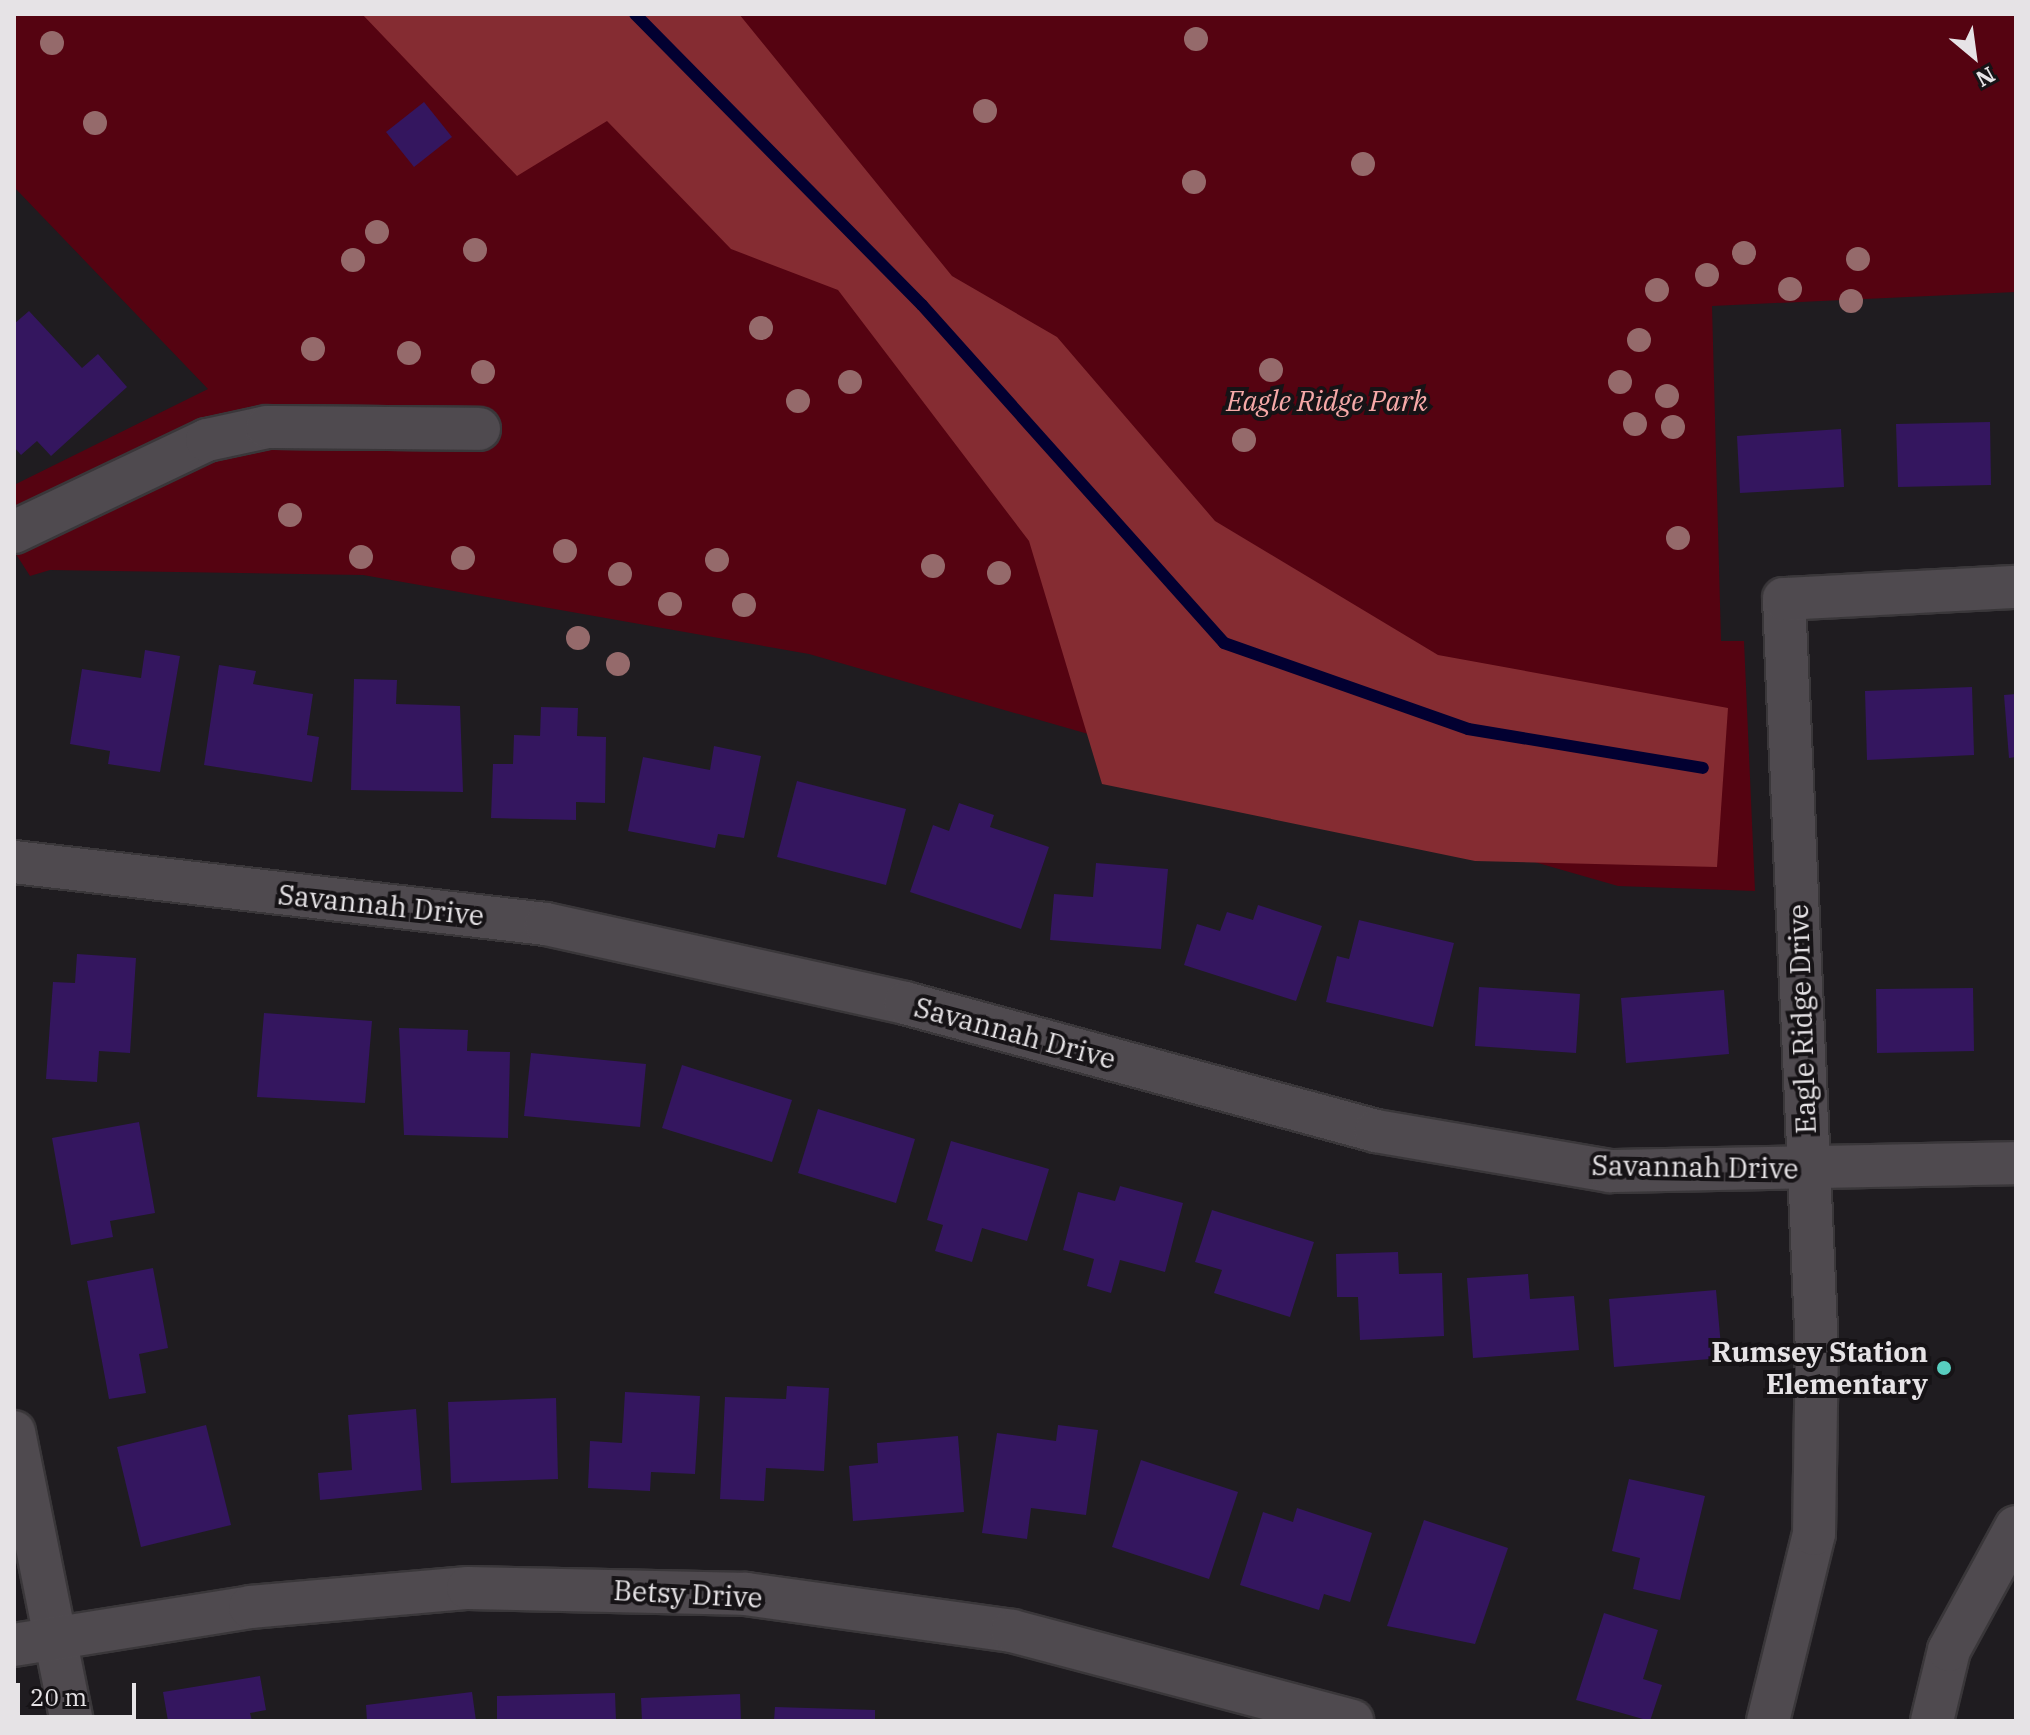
<!DOCTYPE html>
<style>
body{margin:0}
#map{position:relative;width:2030px;height:1735px;overflow:hidden;background:#1f1c20;font-family:"IBM Plex Serif",serif}
div>[style]{position:absolute}
.green>*{inset:0;background:#550311}
.forest>*{inset:0;background:#852c32}
.stream>*{height:12px;margin:-6px;padding:0 6px;transform-origin:6px;border-radius:6px;background:#020031}
.building>*{inset:0;background:#34165f}
.roads{filter:drop-shadow(2px 0 #3a373a) drop-shadow(-2px 0 #3a373a) drop-shadow(0 2px #3a373a) drop-shadow(0 -2px #3a373a)}
.minor>*{height:42px;margin:-21px;padding:0 21px;transform-origin:21px;border-radius:21px;background:#4f4a4f}
.trees>*{width:24px;height:24px;margin:-12px;border-radius:50%;background:#956a6b}
.dots>*{width:22px;height:22px;translate:-50% -50%;box-sizing:border-box;border:4px solid #161316;border-radius:50%}
span{translate:-50% -50%;white-space:nowrap;text-align:center;line-height:1.15;-webkit-text-stroke:8px #161316;paint-order:stroke}
.park-label{font-size:28px;color:#f6a9a8;font-style:italic}
.street-label{font-size:28px;color:#e6e3e6}
.poi-label{font-size:28px;color:#e6e3e6;font-weight:700}
.right{translate:-100% -50%;text-align:right}
.frame{position:absolute;inset:0;border:16px solid #e6e3e6;pointer-events:none}
.north{position:absolute;left:1934px;top:16px;width:80px;height:80px;-webkit-text-stroke:6px #161316;paint-order:stroke;rotate:151deg;font-size:22px;font-weight:700;line-height:32px;text-align:center;color:#e6e3e6}
.north::after{content:'';display:block;margin:auto;width:28px;height:36px;background:#e6e3e6;clip-path:polygon(50% 0,100% 100%,50% 72%,0 100%)}
.scale{position:absolute;left:16px;top:1683px;width:120px;height:36px;box-sizing:border-box;border:4px solid #e6e3e6;border-top:0;padding-left:10px;font-size:24px;line-height:28px;white-space:nowrap;color:#e6e3e6;-webkit-text-stroke:6px #161316;paint-order:stroke}
</style>
<div id="map">
<div class="green">
<div style="clip-path:polygon(14px 14px,2016px 14px,2016px 292px,1712px 306px,1721px 641px,1744px 641px,1755px 891px,1618px 886px,809px 654px,363px 575px,50px 570px,30px 576px,14px 551px,14px 485px,208px 389px,14px 187px)"></div>
</div>
<div class="forest">
<div style="clip-path:polygon(362px 14px,739px 14px,952px 276px,1057px 337px,1215px 521px,1438px 655px,1728px 708px,1717px 867px,1475px 861px,1102px 784px,1029px 541px,838px 290px,731px 249px,607px 121px,517px 176px)"></div>
</div>
<div class="stream">
<div style="left:635px;top:14px;width:409px;rotate:45.4deg"></div>
<div style="left:922px;top:305px;width:453px;rotate:48.2deg"></div>
<div style="left:1224px;top:643px;width:259px;rotate:19.4deg"></div>
<div style="left:1468px;top:729px;width:238px;rotate:9.4deg"></div>
</div>
<div class="building">
<div style="clip-path:polygon(424px 102px,452px 137px,414px 167px,386px 132px)"></div>
<div style="clip-path:polygon(29px 311px,82px 368px,98px 354px,127px 387px,51px 456px,37px 441px,21px 455px,14px 447px,14px 324px)"></div>
<div style="clip-path:polygon(1990px 422px,1991px 485px,1898px 487px,1896px 424px)"></div>
<div style="clip-path:polygon(1841px 429px,1844px 487px,1740px 493px,1737px 436px)"></div>
<div style="clip-path:polygon(145px 650px,180px 656px,160px 772px,108px 764px,110px 751px,70px 744px,82px 669px,141px 678px)"></div>
<div style="clip-path:polygon(219px 665px,256px 671px,253px 684px,313px 694px,307px 735px,319px 737px,312px 782px,204px 765px)"></div>
<div style="clip-path:polygon(354px 679px,397px 680px,396px 704px,460px 706px,463px 792px,351px 790px)"></div>
<div style="clip-path:polygon(1972px 687px,1974px 755px,1867px 760px,1865px 691px)"></div>
<div style="clip-path:polygon(2016px 694px,2016px 757px,2009px 758px,2004px 695px)"></div>
<div style="clip-path:polygon(541px 707px,578px 708px,577px 736px,606px 737px,605px 803px,576px 802px,576px 820px,491px 818px,493px 764px,513px 764px,514px 735px,540px 736px)"></div>
<div style="clip-path:polygon(714px 746px,761px 756px,744px 838px,718px 834px,715px 848px,628px 831px,643px 757px,710px 770px)"></div>
<div style="clip-path:polygon(797px 781px,906px 809px,886px 885px,777px 857px)"></div>
<div style="clip-path:polygon(959px 803px,994px 815px,990px 827px,1049px 847px,1021px 929px,910px 892px,933px 825px,949px 831px)"></div>
<div style="clip-path:polygon(1096px 863px,1168px 869px,1161px 949px,1050px 940px,1054px 894px,1093px 897px)"></div>
<div style="clip-path:polygon(1258px 905px,1322px 926px,1296px 1001px,1184px 965px,1197px 924px,1220px 931px,1227px 912px,1253px 920px)"></div>
<div style="clip-path:polygon(1359px 920px,1454px 943px,1433px 1027px,1326px 1002px,1337px 956px,1349px 959px)"></div>
<div style="clip-path:polygon(77px 954px,136px 958px,130px 1053px,99px 1051px,97px 1082px,46px 1079px,53px 982px,75px 983px)"></div>
<div style="clip-path:polygon(1479px 987px,1580px 994px,1576px 1053px,1475px 1046px)"></div>
<div style="clip-path:polygon(1973px 988px,1974px 1051px,1877px 1053px,1876px 989px)"></div>
<div style="clip-path:polygon(1724px 990px,1729px 1054px,1626px 1063px,1621px 998px)"></div>
<div style="clip-path:polygon(264px 1013px,372px 1021px,365px 1103px,257px 1097px)"></div>
<div style="clip-path:polygon(399px 1028px,468px 1030px,467px 1051px,510px 1052px,508px 1138px,404px 1135px)"></div>
<div style="clip-path:polygon(531px 1053px,646px 1064px,640px 1127px,524px 1116px)"></div>
<div style="clip-path:polygon(682px 1065px,792px 1100px,772px 1162px,662px 1128px)"></div>
<div style="clip-path:polygon(818px 1109px,915px 1139px,896px 1203px,798px 1173px)"></div>
<div style="clip-path:polygon(139px 1122px,155px 1213px,110px 1221px,113px 1237px,71px 1245px,52px 1138px)"></div>
<div style="clip-path:polygon(951px 1141px,1049px 1169px,1027px 1241px,982px 1228px,972px 1262px,935px 1251px,943px 1225px,927px 1220px)"></div>
<div style="clip-path:polygon(1120px 1186px,1183px 1203px,1165px 1272px,1120px 1260px,1111px 1293px,1087px 1286px,1094px 1259px,1063px 1250px,1078px 1192px,1115px 1201px)"></div>
<div style="clip-path:polygon(1212px 1210px,1314px 1242px,1290px 1317px,1214px 1293px,1222px 1270px,1195px 1262px)"></div>
<div style="clip-path:polygon(1398px 1252px,1399px 1274px,1442px 1273px,1444px 1336px,1360px 1340px,1358px 1297px,1337px 1297px,1336px 1254px)"></div>
<div style="clip-path:polygon(153px 1268px,168px 1348px,139px 1354px,146px 1393px,109px 1399px,87px 1281px)"></div>
<div style="clip-path:polygon(1528px 1274px,1530px 1299px,1574px 1296px,1579px 1350px,1473px 1358px,1467px 1278px)"></div>
<div style="clip-path:polygon(1716px 1290px,1722px 1358px,1614px 1367px,1609px 1299px)"></div>
<div style="clip-path:polygon(787px 1386px,829px 1388px,824px 1471px,766px 1468px,764px 1501px,720px 1499px,725px 1397px,786px 1399px)"></div>
<div style="clip-path:polygon(625px 1392px,700px 1396px,695px 1474px,651px 1472px,650px 1491px,588px 1488px,590px 1441px,622px 1443px)"></div>
<div style="clip-path:polygon(556px 1398px,558px 1479px,451px 1483px,448px 1402px)"></div>
<div style="clip-path:polygon(416px 1409px,422px 1490px,320px 1500px,318px 1473px,352px 1470px,348px 1415px)"></div>
<div style="clip-path:polygon(206px 1425px,231px 1525px,141px 1547px,117px 1447px)"></div>
<div style="clip-path:polygon(1058px 1425px,1098px 1430px,1086px 1515px,1031px 1508px,1027px 1539px,982px 1533px,997px 1433px,1056px 1441px)"></div>
<div style="clip-path:polygon(958px 1436px,964px 1512px,853px 1521px,849px 1466px,878px 1463px,877px 1443px)"></div>
<div style="clip-path:polygon(1141px 1460px,1238px 1492px,1209px 1579px,1112px 1547px)"></div>
<div style="clip-path:polygon(1629px 1479px,1705px 1496px,1680px 1600px,1633px 1589px,1640px 1558px,1612px 1551px)"></div>
<div style="clip-path:polygon(1297px 1508px,1372px 1533px,1350px 1602px,1324px 1594px,1319px 1610px,1240px 1585px,1263px 1512px,1293px 1522px)"></div>
<div style="clip-path:polygon(1424px 1520px,1508px 1548px,1475px 1644px,1387px 1626px)"></div>
<div style="clip-path:polygon(1604px 1613px,1658px 1630px,1643px 1679px,1662px 1685px,1650px 1721px,1576px 1700px)"></div>
<div style="clip-path:polygon(260px 1676px,266px 1710px,250px 1713px,252px 1721px,168px 1721px,163px 1692px)"></div>
<div style="clip-path:polygon(472px 1692px,476px 1721px,367px 1721px,366px 1705px)"></div>
<div style="clip-path:polygon(615px 1693px,616px 1721px,497px 1721px,497px 1696px)"></div>
<div style="clip-path:polygon(740px 1694px,741px 1721px,642px 1721px,641px 1698px)"></div>
<div style="clip-path:polygon(775px 1707px,875px 1710px,875px 1721px,774px 1721px)"></div>
</div>
<div class="roads">
<div class="minor">
<div style="left:14px;top:532px;width:214px;rotate:-25.5deg"></div>
<div style="left:207px;top:440px;width:61px;rotate:-12.2deg"></div>
<div style="left:267px;top:427px;width:212px;rotate:0.5deg"></div>
<div style="left:14px;top:862px;width:536px;rotate:6.65deg"></div>
<div style="left:546px;top:924px;width:368px;rotate:12.4deg"></div>
<div style="left:905px;top:1003px;width:488px;rotate:15.2deg"></div>
<div style="left:1376px;top:1131px;width:237px;rotate:9.7deg"></div>
<div style="left:1610px;top:1171px;width:406px;rotate:-1.1deg"></div>
<div style="left:14px;top:1432px;width:295px;rotate:78.7deg"></div>
<div style="left:14px;top:1645px;width:239px;rotate:-9.1deg"></div>
<div style="left:250px;top:1607px;width:219px;rotate:-5deg"></div>
<div style="left:468px;top:1588px;width:278px;rotate:1.2deg"></div>
<div style="left:746px;top:1594px;width:269px;rotate:7.9deg"></div>
<div style="left:1012px;top:1631px;width:352px;rotate:14.8deg"></div>
<div style="left:1768px;top:1721px;width:193px;rotate:-76.2deg"></div>
<div style="left:1814px;top:1534px;width:182px;rotate:-89.1deg"></div>
<div style="left:1817px;top:1352px;width:754px;rotate:-92.51deg"></div>
<div style="left:1784px;top:599px;width:232px;rotate:-3deg"></div>
<div style="left:1932px;top:1721px;width:73px;rotate:-76.5deg"></div>
<div style="left:1949px;top:1650px;width:140px;rotate:-61.4deg"></div>
</div>
</div>
<div class="trees">
<div style="left:1196px;top:39px"></div>
<div style="left:52px;top:43px"></div>
<div style="left:985px;top:111px"></div>
<div style="left:95px;top:123px"></div>
<div style="left:1363px;top:164px"></div>
<div style="left:1194px;top:182px"></div>
<div style="left:377px;top:232px"></div>
<div style="left:475px;top:250px"></div>
<div style="left:1744px;top:253px"></div>
<div style="left:1858px;top:259px"></div>
<div style="left:353px;top:260px"></div>
<div style="left:1707px;top:275px"></div>
<div style="left:1790px;top:289px"></div>
<div style="left:1657px;top:290px"></div>
<div style="left:1851px;top:301px"></div>
<div style="left:761px;top:328px"></div>
<div style="left:1639px;top:340px"></div>
<div style="left:313px;top:349px"></div>
<div style="left:409px;top:353px"></div>
<div style="left:1271px;top:370px"></div>
<div style="left:483px;top:372px"></div>
<div style="left:850px;top:382px"></div>
<div style="left:1620px;top:382px"></div>
<div style="left:1667px;top:396px"></div>
<div style="left:798px;top:401px"></div>
<div style="left:1635px;top:424px"></div>
<div style="left:1673px;top:427px"></div>
<div style="left:1244px;top:440px"></div>
<div style="left:290px;top:515px"></div>
<div style="left:1678px;top:538px"></div>
<div style="left:565px;top:551px"></div>
<div style="left:361px;top:557px"></div>
<div style="left:463px;top:558px"></div>
<div style="left:717px;top:560px"></div>
<div style="left:933px;top:566px"></div>
<div style="left:999px;top:573px"></div>
<div style="left:620px;top:574px"></div>
<div style="left:670px;top:604px"></div>
<div style="left:744px;top:605px"></div>
<div style="left:578px;top:638px"></div>
<div style="left:618px;top:664px"></div>
</div>
<div class="dots">
<div style="left:1944px;top:1368px;background:#58cec0"></div>
</div>
<div class="park-label">
<span style="left:1327px;top:401px">Eagle Ridge Park</span>
</div>
<div class="street-label">
<span style="left:381px;top:905px;rotate:6deg">Savannah Drive</span>
<span style="left:1802px;top:1019px;rotate:-92deg">Eagle Ridge Drive</span>
<span style="left:1015px;top:1033px;rotate:15deg">Savannah Drive</span>
<span style="left:1695px;top:1167px;rotate:1deg">Savannah Drive</span>
<span style="left:688px;top:1594px;rotate:3deg">Betsy Drive</span>
</div>
<div class="poi-label">
<span class="right" style="left:1928px;top:1368px">Rumsey Station<br>Elementary</span>
</div>
<div class="frame"></div>
<div class="north">N</div>
<div class="scale">20 m</div>
</div>
